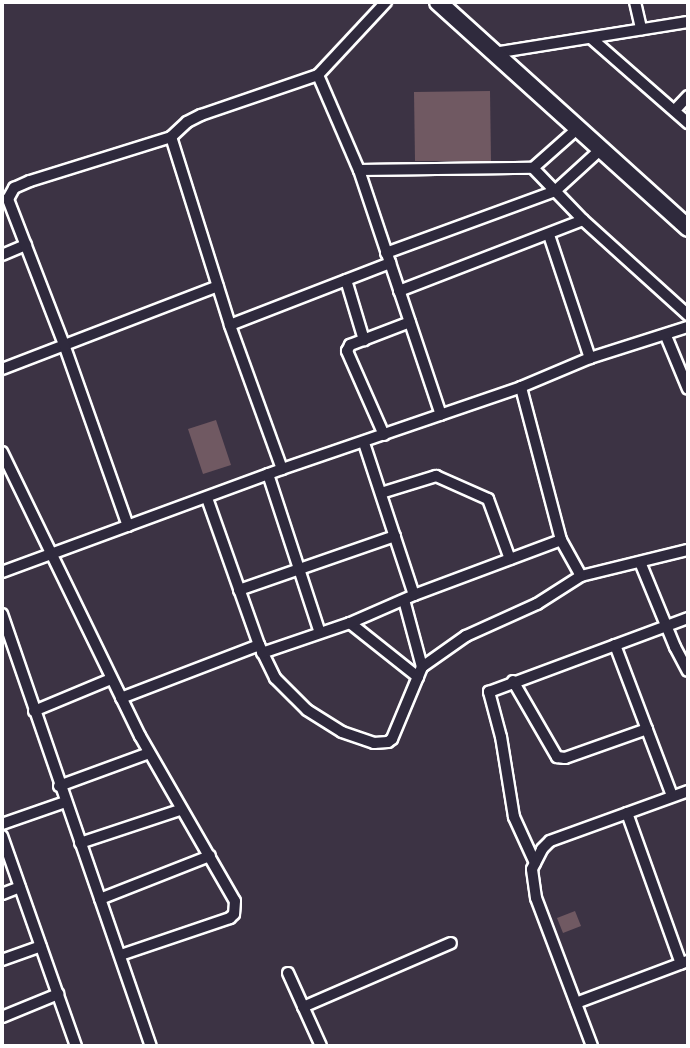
<!DOCTYPE html>
<style>
body{margin:0}
#map{position:relative;width:690px;height:1048px;overflow:hidden;background:#3c3344;font-family:"Balsamiq Sans",sans-serif}
div>[style]{position:absolute}
.building>*{inset:0;background:#705962}
.roads{filter:drop-shadow(2px 0 #fff) drop-shadow(-2px 0 #fff) drop-shadow(0 2px #fff) drop-shadow(0 -2px #fff)}
.street>*{height:10px;margin:-5px;padding:0 5px;transform-origin:5px;border-radius:5px;background:#2f2a3d}
.secondary>*{height:16px;margin:-8px;padding:0 8px;transform-origin:8px;border-radius:8px;background:#2f2a3d}
span{translate:-50% -50%;white-space:nowrap;text-align:center;line-height:1.15;-webkit-text-stroke:6px #2f2a3d;paint-order:stroke}
.frame{position:absolute;inset:0;border:4px solid #fff;pointer-events:none}
</style>
<div id="map">
<div class="building">
<div style="clip-path:polygon(490px 91px,491px 161px,415px 161px,414px 92px)"></div>
<div style="clip-path:polygon(216px 420px,231px 465px,203px 474px,188px 429px)"></div>
<div style="clip-path:polygon(575px 911px,581px 926px,563px 933px,557px 918px)"></div>
</div>
<div class="roads">
<div class="street">
<div style="left:635px;top:2px;width:28px;rotate:77deg"></div>
<div style="left:592px;top:39px;width:128px;rotate:41.2deg"></div>
<div style="left:494px;top:53px;width:196px;rotate:-9.1deg"></div>
<div style="left:318px;top:75px;width:103px;rotate:66.7deg"></div>
<div style="left:359px;top:170px;width:258px;rotate:71.5deg"></div>
<div style="left:675px;top:110px;width:19px;rotate:-47deg"></div>
<div style="left:533px;top:168px;width:60px;rotate:-41.6deg"></div>
<div style="left:359px;top:170px;width:174px;rotate:-0.7deg"></div>
<div style="left:533px;top:168px;width:72px;rotate:46.1deg"></div>
<div style="left:583px;top:220px;width:142px;rotate:42.1deg"></div>
<div style="left:549px;top:235px;width:130px;rotate:71.6deg"></div>
<div style="left:386px;top:253px;width:180px;rotate:-20.1deg"></div>
<div style="left:555px;top:191px;width:62px;rotate:-42.4deg"></div>
<div style="left:2px;top:255px;width:26px;rotate:-23deg"></div>
<div style="left:346px;top:280px;width:63px;rotate:73.3deg"></div>
<div style="left:399px;top:291px;width:197px;rotate:-21.1deg"></div>
<div style="left:230px;top:325px;width:172px;rotate:-21.2deg"></div>
<div style="left:666px;top:336px;width:57px;rotate:67.5deg"></div>
<div style="left:2px;top:369px;width:231px;rotate:-21deg"></div>
<div style="left:384px;top:435px;width:92px;rotate:-113.8deg"></div>
<div style="left:347px;top:351px;width:7px;rotate:-63deg"></div>
<div style="left:350px;top:345px;width:64px;rotate:-21deg"></div>
<div style="left:364px;top:443px;width:160px;rotate:71.8deg"></div>
<div style="left:2px;top:452px;width:316px;rotate:64.1deg"></div>
<div style="left:140px;top:736px;width:190px;rotate:60.1deg"></div>
<div style="left:235px;top:901px;width:13px;rotate:94deg"></div>
<div style="left:234px;top:914px;width:6px;rotate:135deg"></div>
<div style="left:230px;top:918px;width:115px;rotate:161.3deg"></div>
<div style="left:282px;top:469px;width:153px;rotate:-109.9deg"></div>
<div style="left:230px;top:325px;width:197px;rotate:-107.4deg"></div>
<div style="left:171px;top:137px;width:22px;rotate:-43deg"></div>
<div style="left:187px;top:122px;width:16px;rotate:-27deg"></div>
<div style="left:201px;top:115px;width:124px;rotate:-18.9deg"></div>
<div style="left:318px;top:75px;width:100px;rotate:-47deg"></div>
<div style="left:268px;top:474px;width:167px;rotate:71.9deg"></div>
<div style="left:381px;top:493px;width:58px;rotate:-17.2deg"></div>
<div style="left:436px;top:476px;width:57px;rotate:23.9deg"></div>
<div style="left:488px;top:499px;width:64px;rotate:69.9deg"></div>
<div style="left:128px;top:526px;width:190px;rotate:-109.4deg"></div>
<div style="left:65px;top:347px;width:159px;rotate:-111.1deg"></div>
<div style="left:8px;top:199px;width:13px;rotate:-61deg"></div>
<div style="left:14px;top:188px;width:17px;rotate:-24deg"></div>
<div style="left:30px;top:181px;width:148px;rotate:-17.3deg"></div>
<div style="left:561px;top:540px;width:41px;rotate:60.9deg"></div>
<div style="left:581px;top:576px;width:110px;rotate:-13.7deg"></div>
<div style="left:640px;top:562px;width:92px;rotate:67.6deg"></div>
<div style="left:675px;top:647px;width:27px;rotate:62deg"></div>
<div style="left:2px;top:572px;width:298px;rotate:-20.2deg"></div>
<div style="left:282px;top:469px;width:253px;rotate:-18.9deg"></div>
<div style="left:521px;top:387px;width:75px;rotate:-22.8deg"></div>
<div style="left:590px;top:358px;width:103px;rotate:-17.6deg"></div>
<div style="left:239px;top:590px;width:165px;rotate:-19.1deg"></div>
<div style="left:2px;top:614px;width:457px;rotate:71deg"></div>
<div style="left:350px;top:623px;width:87px;rotate:38.5deg"></div>
<div style="left:259px;top:645px;width:37px;rotate:64deg"></div>
<div style="left:275px;top:678px;width:45px;rotate:45deg"></div>
<div style="left:307px;top:710px;width:41px;rotate:32.2deg"></div>
<div style="left:342px;top:732px;width:34px;rotate:19deg"></div>
<div style="left:374px;top:743px;width:14px;rotate:-4deg"></div>
<div style="left:388px;top:742px;width:5px;rotate:-37deg"></div>
<div style="left:392px;top:739px;width:78px;rotate:-67.4deg"></div>
<div style="left:422px;top:667px;width:69px;rotate:-105deg"></div>
<div style="left:615px;top:645px;width:161px;rotate:69.3deg"></div>
<div style="left:262px;top:653px;width:93px;rotate:-18.8deg"></div>
<div style="left:350px;top:623px;width:70px;rotate:-23.6deg"></div>
<div style="left:414px;top:595px;width:157px;rotate:-20.5deg"></div>
<div style="left:561px;top:540px;width:158px;rotate:-104.7deg"></div>
<div style="left:422px;top:667px;width:54px;rotate:-35.2deg"></div>
<div style="left:466px;top:636px;width:78px;rotate:-24.3deg"></div>
<div style="left:537px;top:604px;width:52px;rotate:-32.5deg"></div>
<div style="left:513px;top:681px;width:88px;rotate:59.9deg"></div>
<div style="left:557px;top:757px;width:8px;rotate:7deg"></div>
<div style="left:565px;top:758px;width:87px;rotate:-19.5deg"></div>
<div style="left:121px;top:698px;width:148px;rotate:-21deg"></div>
<div style="left:259px;top:645px;width:156px;rotate:-109.5deg"></div>
<div style="left:34px;top:711px;width:83px;rotate:-22.6deg"></div>
<div style="left:59px;top:786px;width:96px;rotate:-20.1deg"></div>
<div style="left:627px;top:813px;width:160px;rotate:70.3deg"></div>
<div style="left:2px;top:824px;width:67px;rotate:-19.2deg"></div>
<div style="left:2px;top:836px;width:223px;rotate:70.6deg"></div>
<div style="left:80px;top:843px;width:105px;rotate:-18.3deg"></div>
<div style="left:535px;top:863px;width:51px;rotate:-114.5deg"></div>
<div style="left:514px;top:817px;width:81px;rotate:-99.2deg"></div>
<div style="left:501px;top:737px;width:47px;rotate:-104.9deg"></div>
<div style="left:489px;top:692px;width:212px;rotate:-20.4deg"></div>
<div style="left:2px;top:894px;width:19px;rotate:-21deg"></div>
<div style="left:100px;top:899px;width:118px;rotate:-21.4deg"></div>
<div style="left:2px;top:960px;width:41px;rotate:-19.7deg"></div>
<div style="left:288px;top:973px;width:80px;rotate:65.7deg"></div>
<div style="left:576px;top:1003px;width:120px;rotate:-20.6deg"></div>
<div style="left:303px;top:1007px;width:161px;rotate:-23.4deg"></div>
<div style="left:2px;top:1017px;width:61px;rotate:-22.3deg"></div>
<div style="left:592px;top:1046px;width:158px;rotate:-110.7deg"></div>
<div style="left:536px;top:898px;width:29px;rotate:-98deg"></div>
<div style="left:532px;top:869px;width:22px;rotate:-63deg"></div>
<div style="left:542px;top:849px;width:11px;rotate:-45deg"></div>
<div style="left:550px;top:841px;width:147px;rotate:-19.9deg"></div>
</div>
<div class="secondary">
<div style="left:438px;top:2px;width:337px;rotate:42.1deg"></div>
</div>
</div>
<div class="frame"></div>
</div>
